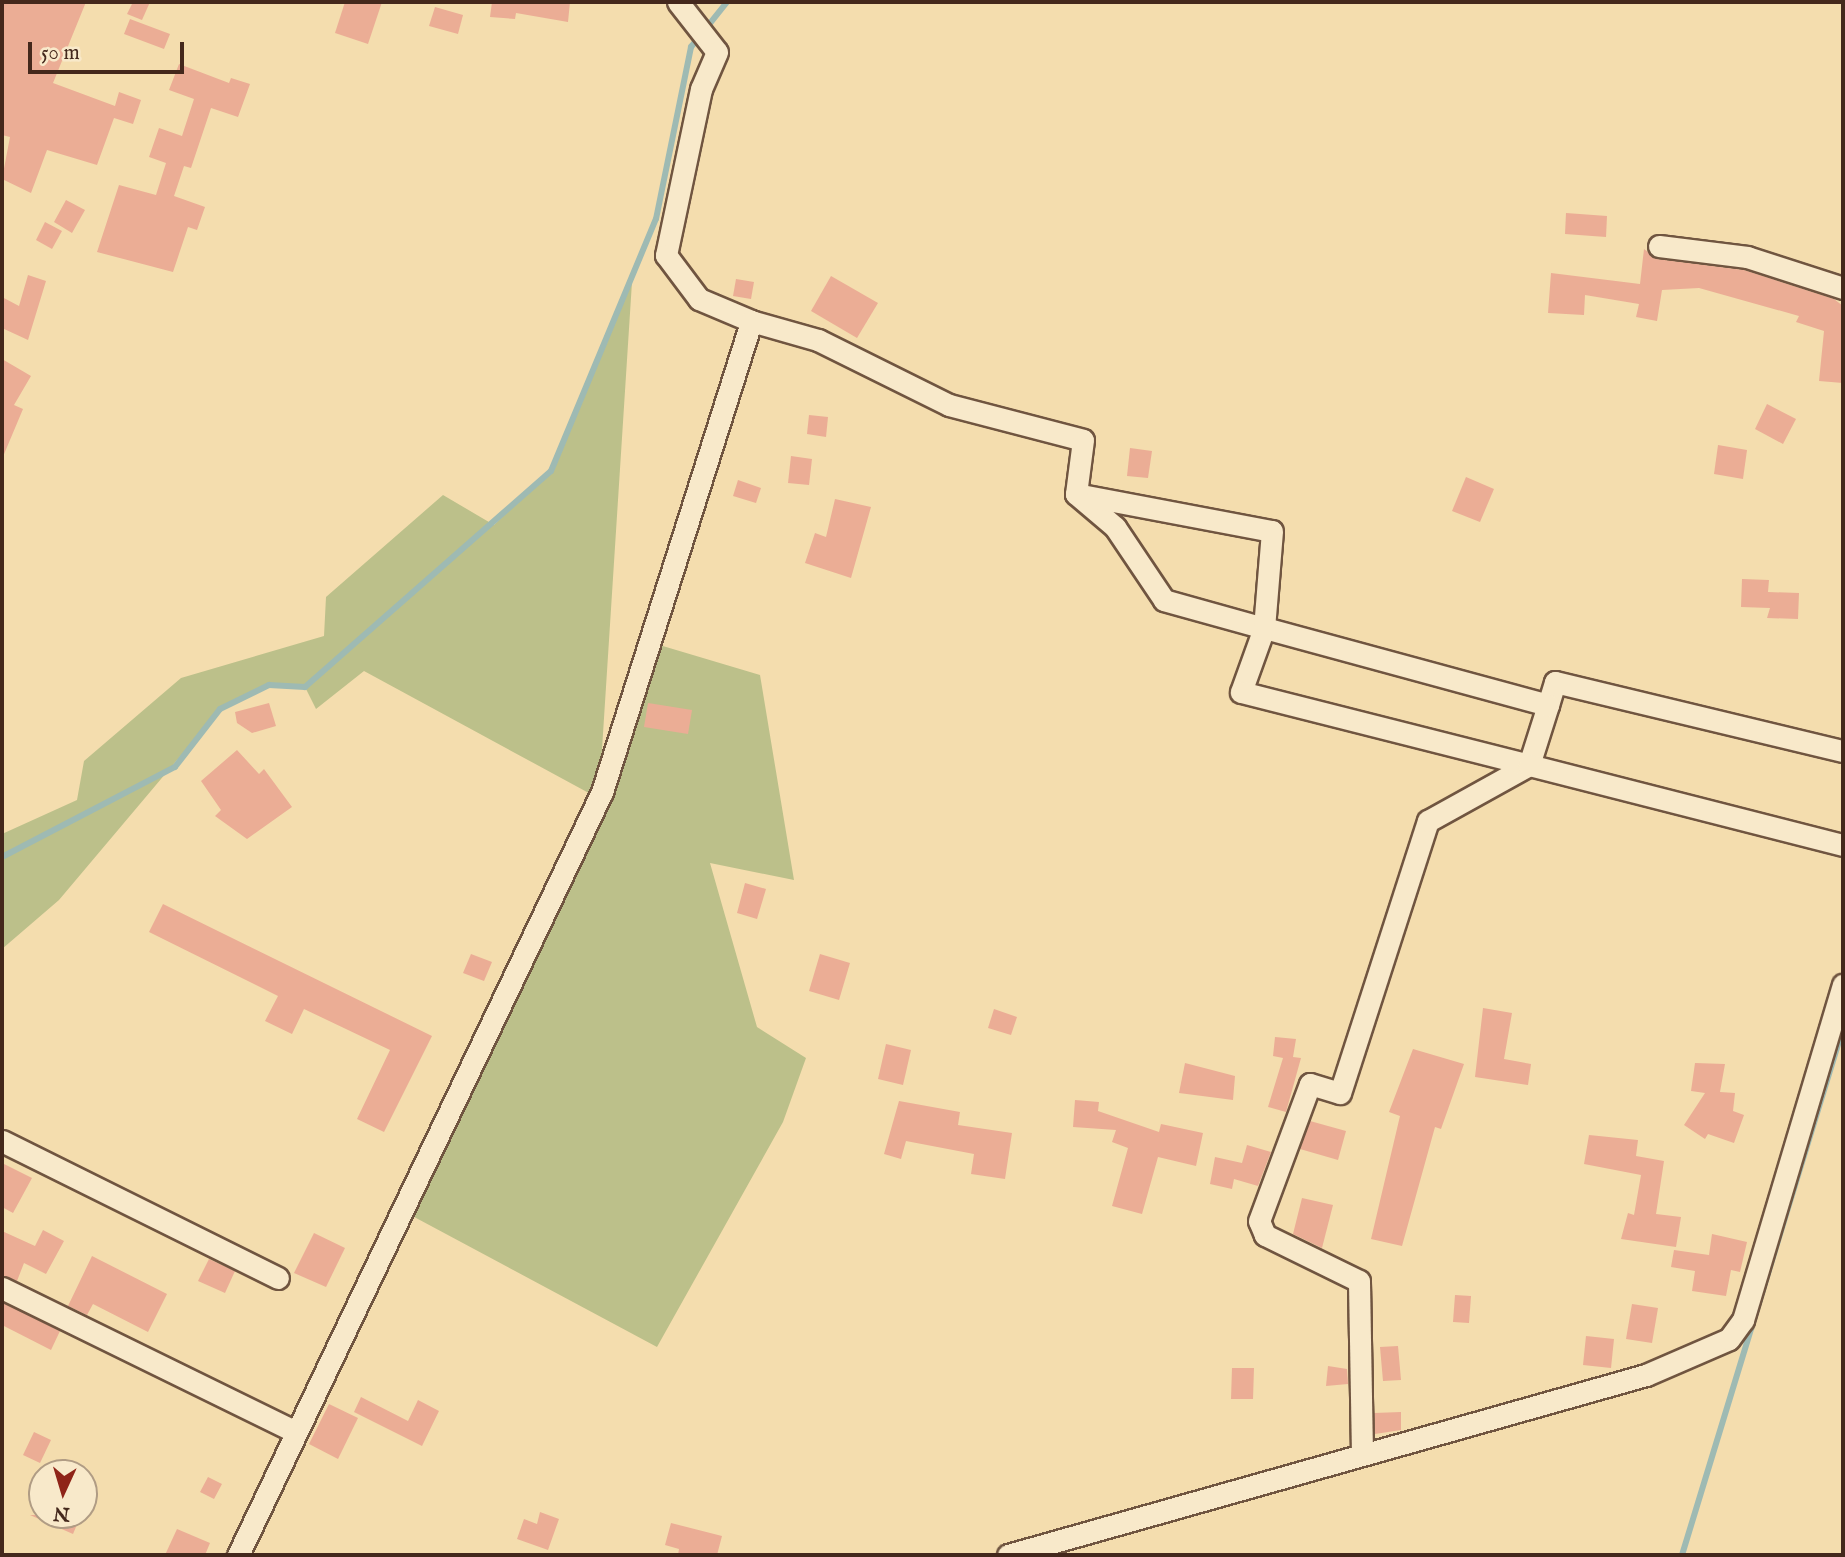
<!DOCTYPE html>
<style>
body{margin:0}
#map{position:relative;width:1845px;height:1557px;overflow:hidden;background:#f4ddae;font-family:"IM FELL English",serif}
div>[style]{position:absolute}
.green>*{inset:0;background:#bcc08a}
.stream>*{height:6px;margin:-3px;padding:0 3px;transform-origin:3px;border-radius:3px;background:#9ebab3}
.building>*{inset:0;background:#ebad95}
.roads{filter:drop-shadow(2px 0 #705540) drop-shadow(-2px 0 #705540) drop-shadow(0 2px #705540) drop-shadow(0 -2px #705540)}
.minor>*{height:21px;margin:-10.5px;padding:0 10.5px;transform-origin:10.5px;border-radius:10.5px;background:#f8e9ca}
span{translate:-50% -50%;white-space:nowrap;text-align:center;line-height:1.15;-webkit-text-stroke:5px #f8e9ca;paint-order:stroke}
.frame{position:absolute;inset:0;border:4px solid #44281c;pointer-events:none}
.north{position:absolute;left:28px;top:1459px;width:70px;height:70px;box-sizing:border-box;background:#f8e9ca;border:2px solid #b09c84;border-radius:50%;rotate:184deg;font-size:19px;font-weight:700;line-height:28px;text-align:center;color:#44281c}
.north::after{content:'';display:block;margin:auto;width:24px;height:32px;background:#8f2418;clip-path:polygon(50% 0,100% 100%,50% 72%,0 100%)}
.scale{position:absolute;left:28px;top:42px;width:156px;height:32px;box-sizing:border-box;border:4px solid #44281c;border-top:0;padding-left:9px;font-size:21px;line-height:24px;white-space:nowrap;color:#44281c;-webkit-text-stroke:5px #f8e9ca;paint-order:stroke}
</style>
<div id="map">
<div class="green">
<div style="clip-path:polygon(632px 282px,599px 796px,646px 641px,760px 675px,794px 880px,710px 863px,757px 1027px,806px 1058px,783px 1122px,657px 1347px,403px 1211px,598px 798px,364px 671px,316px 709px,305px 687px,269px 685px,220px 709px,59px 900px,2px 949px,2px 834px,77px 800px,84px 761px,181px 678px,324px 636px,326px 597px,443px 495px,494px 525px,551px 471px)"></div>
</div>
<div class="stream">
<div style="left:2px;top:857px;width:195px;rotate:-27.5deg"></div>
<div style="left:175px;top:767px;width:73px;rotate:-52.2deg"></div>
<div style="left:220px;top:709px;width:55px;rotate:-26.1deg"></div>
<div style="left:269px;top:685px;width:36px;rotate:3deg"></div>
<div style="left:305px;top:687px;width:327px;rotate:-41.3deg"></div>
<div style="left:551px;top:471px;width:273px;rotate:-67.4deg"></div>
<div style="left:656px;top:219px;width:176px;rotate:-78.5deg"></div>
<div style="left:691px;top:47px;width:58px;rotate:-51.3deg"></div>
<div style="left:1682px;top:1555px;width:551px;rotate:-73.01deg"></div>
</div>
<div class="building">
<div style="clip-path:polygon(2px 2px,86px 2px,53px 83px,115px 106px,119px 92px,141px 100px,133px 124px,114px 118px,97px 165px,47px 150px,31px 193px,2px 179px,10px 137px,2px 135px)"></div>
<div style="clip-path:polygon(133px 2px,150px 2px,142px 20px,127px 14px)"></div>
<div style="clip-path:polygon(345px 2px,382px 2px,368px 44px,335px 33px)"></div>
<div style="clip-path:polygon(492px 2px,570px 2px,568px 22px,516px 13px,515px 19px,490px 17px)"></div>
<div style="clip-path:polygon(435px 7px,463px 15px,458px 34px,429px 26px)"></div>
<div style="clip-path:polygon(130px 19px,170px 34px,164px 49px,124px 34px)"></div>
<div style="clip-path:polygon(179px 64px,229px 83px,231px 78px,250px 84px,238px 117px,211px 108px,191px 168px,184px 166px,174px 196px,205px 207px,197px 230px,188px 227px,173px 272px,97px 252px,119px 185px,156px 195px,166px 163px,149px 157px,159px 128px,182px 136px,194px 99px,169px 90px)"></div>
<div style="clip-path:polygon(66px 200px,85px 210px,72px 233px,54px 222px)"></div>
<div style="clip-path:polygon(1566px 213px,1607px 216px,1606px 237px,1565px 234px)"></div>
<div style="clip-path:polygon(45px 222px,62px 231px,52px 249px,36px 240px)"></div>
<div style="clip-path:polygon(1644px 249px,1657px 259px,1744px 270px,1834px 299px,1843px 306px,1843px 383px,1819px 381px,1824px 331px,1796px 322px,1799px 316px,1699px 288px,1662px 290px,1657px 321px,1636px 317px,1639px 304px,1585px 295px,1584px 315px,1548px 313px,1551px 273px,1640px 284px)"></div>
<div style="clip-path:polygon(28px 275px,46px 281px,28px 340px,2px 328px,2px 297px,19px 306px)"></div>
<div style="clip-path:polygon(831px 276px,878px 303px,857px 338px,811px 311px)"></div>
<div style="clip-path:polygon(736px 279px,754px 282px,751px 299px,733px 296px)"></div>
<div style="clip-path:polygon(2px 359px,31px 376px,14px 405px,23px 409px,2px 459px)"></div>
<div style="clip-path:polygon(1767px 404px,1796px 419px,1783px 444px,1755px 429px)"></div>
<div style="clip-path:polygon(809px 415px,828px 417px,826px 437px,807px 434px)"></div>
<div style="clip-path:polygon(1718px 445px,1747px 450px,1743px 479px,1714px 474px)"></div>
<div style="clip-path:polygon(1130px 448px,1152px 451px,1148px 478px,1127px 476px)"></div>
<div style="clip-path:polygon(791px 456px,812px 459px,809px 485px,788px 483px)"></div>
<div style="clip-path:polygon(1466px 477px,1494px 489px,1480px 522px,1452px 511px)"></div>
<div style="clip-path:polygon(738px 480px,761px 488px,756px 503px,733px 496px)"></div>
<div style="clip-path:polygon(835px 499px,871px 507px,851px 578px,805px 563px,815px 533px,826px 537px)"></div>
<div style="clip-path:polygon(1742px 579px,1769px 580px,1768px 592px,1799px 593px,1798px 619px,1767px 618px,1770px 608px,1741px 607px)"></div>
<div style="clip-path:polygon(269px 703px,276px 726px,252px 733px,237px 723px,235px 712px)"></div>
<div style="clip-path:polygon(648px 703px,692px 710px,688px 734px,644px 727px)"></div>
<div style="clip-path:polygon(237px 750px,259px 774px,264px 769px,292px 807px,247px 839px,215px 816px,221px 810px,201px 781px)"></div>
<div style="clip-path:polygon(745px 883px,766px 889px,757px 919px,737px 913px)"></div>
<div style="clip-path:polygon(163px 904px,432px 1036px,384px 1132px,357px 1119px,390px 1050px,304px 1009px,292px 1034px,265px 1021px,278px 996px,149px 932px)"></div>
<div style="clip-path:polygon(471px 954px,492px 962px,484px 981px,463px 973px)"></div>
<div style="clip-path:polygon(820px 954px,850px 963px,839px 1000px,809px 991px)"></div>
<div style="clip-path:polygon(1483px 1008px,1512px 1013px,1504px 1059px,1531px 1064px,1528px 1085px,1475px 1077px)"></div>
<div style="clip-path:polygon(994px 1009px,1017px 1017px,1011px 1035px,988px 1028px)"></div>
<div style="clip-path:polygon(1275px 1037px,1296px 1039px,1293px 1057px,1301px 1058px,1286px 1112px,1268px 1107px,1283px 1058px,1273px 1056px)"></div>
<div style="clip-path:polygon(886px 1044px,911px 1050px,903px 1085px,878px 1079px)"></div>
<div style="clip-path:polygon(1413px 1049px,1464px 1064px,1441px 1129px,1435px 1127px,1402px 1246px,1371px 1239px,1400px 1116px,1389px 1112px)"></div>
<div style="clip-path:polygon(1185px 1063px,1235px 1076px,1233px 1100px,1179px 1093px)"></div>
<div style="clip-path:polygon(1695px 1063px,1725px 1064px,1720px 1092px,1735px 1093px,1733px 1111px,1744px 1115px,1734px 1143px,1708px 1134px,1705px 1139px,1684px 1125px,1705px 1093px,1691px 1091px)"></div>
<div style="clip-path:polygon(1075px 1100px,1099px 1102px,1098px 1111px,1159px 1132px,1161px 1124px,1203px 1133px,1196px 1166px,1158px 1157px,1142px 1214px,1112px 1206px,1128px 1148px,1112px 1142px,1116px 1130px,1073px 1127px)"></div>
<div style="clip-path:polygon(899px 1101px,960px 1112px,958px 1125px,1012px 1133px,1005px 1179px,971px 1174px,974px 1154px,906px 1141px,901px 1159px,884px 1154px)"></div>
<div style="clip-path:polygon(1310px 1121px,1346px 1131px,1338px 1160px,1300px 1149px)"></div>
<div style="clip-path:polygon(1589px 1135px,1638px 1140px,1636px 1156px,1664px 1161px,1656px 1214px,1681px 1217px,1676px 1247px,1621px 1239px,1628px 1213px,1634px 1215px,1641px 1175px,1584px 1164px)"></div>
<div style="clip-path:polygon(1247px 1145px,1271px 1152px,1258px 1186px,1234px 1179px,1232px 1189px,1210px 1184px,1215px 1157px,1242px 1163px)"></div>
<div style="clip-path:polygon(2px 1163px,32px 1178px,13px 1213px,2px 1207px)"></div>
<div style="clip-path:polygon(1302px 1198px,1333px 1205px,1322px 1248px,1293px 1234px)"></div>
<div style="clip-path:polygon(43px 1230px,64px 1241px,46px 1274px,24px 1263px,17px 1281px,2px 1275px,2px 1231px,35px 1246px)"></div>
<div style="clip-path:polygon(314px 1233px,345px 1248px,326px 1287px,294px 1273px)"></div>
<div style="clip-path:polygon(1712px 1234px,1747px 1242px,1740px 1272px,1731px 1270px,1726px 1296px,1692px 1291px,1695px 1271px,1671px 1267px,1674px 1250px,1709px 1255px)"></div>
<div style="clip-path:polygon(92px 1256px,167px 1294px,148px 1332px,93px 1304px,87px 1315px,68px 1306px)"></div>
<div style="clip-path:polygon(209px 1259px,235px 1271px,225px 1293px,198px 1281px)"></div>
<div style="clip-path:polygon(1455px 1295px,1471px 1296px,1469px 1323px,1453px 1322px)"></div>
<div style="clip-path:polygon(2px 1302px,60px 1331px,51px 1350px,2px 1325px)"></div>
<div style="clip-path:polygon(1632px 1304px,1658px 1308px,1652px 1343px,1626px 1339px)"></div>
<div style="clip-path:polygon(1586px 1336px,1614px 1339px,1611px 1368px,1583px 1365px)"></div>
<div style="clip-path:polygon(1398px 1346px,1401px 1380px,1383px 1381px,1380px 1347px)"></div>
<div style="clip-path:polygon(1328px 1366px,1347px 1369px,1348px 1384px,1326px 1386px)"></div>
<div style="clip-path:polygon(1232px 1368px,1254px 1368px,1253px 1399px,1231px 1399px)"></div>
<div style="clip-path:polygon(361px 1397px,408px 1421px,418px 1400px,439px 1411px,422px 1446px,354px 1412px)"></div>
<div style="clip-path:polygon(329px 1404px,358px 1418px,338px 1459px,309px 1444px)"></div>
<div style="clip-path:polygon(1401px 1412px,1401px 1430px,1375px 1434px,1374px 1413px)"></div>
<div style="clip-path:polygon(34px 1432px,51px 1440px,40px 1463px,23px 1455px)"></div>
<div style="clip-path:polygon(208px 1477px,222px 1484px,214px 1499px,200px 1492px)"></div>
<div style="clip-path:polygon(540px 1512px,559px 1519px,548px 1550px,517px 1539px,524px 1519px,537px 1524px)"></div>
<div style="clip-path:polygon(30px 1515px,81px 1515px,73px 1534px)"></div>
<div style="clip-path:polygon(671px 1523px,722px 1536px,717px 1555px,678px 1555px,679px 1549px,665px 1545px)"></div>
<div style="clip-path:polygon(177px 1529px,210px 1543px,205px 1555px,165px 1555px)"></div>
</div>
<div class="roads">
<div class="minor">
<div style="left:678px;top:2px;width:63px;rotate:52deg"></div>
<div style="left:717px;top:52px;width:40px;rotate:113.4deg"></div>
<div style="left:701px;top:89px;width:170px;rotate:101.9deg"></div>
<div style="left:666px;top:255px;width:55px;rotate:53.1deg"></div>
<div style="left:699px;top:299px;width:56px;rotate:22.9deg"></div>
<div style="left:1659px;top:246px;width:89px;rotate:7.1deg"></div>
<div style="left:1747px;top:257px;width:101px;rotate:17.9deg"></div>
<div style="left:1548px;top:705px;width:24px;rotate:-73deg"></div>
<div style="left:1555px;top:682px;width:296px;rotate:13.5deg"></div>
<div style="left:2px;top:1141px;width:308px;rotate:26.4deg"></div>
<div style="left:2px;top:1288px;width:325px;rotate:26.1deg"></div>
<div style="left:1362px;top:1454px;width:173px;rotate:-91deg"></div>
<div style="left:1359px;top:1281px;width:105px;rotate:-153.9deg"></div>
<div style="left:1265px;top:1235px;width:15px;rotate:-113deg"></div>
<div style="left:1259px;top:1221px;width:146px;rotate:-69.6deg"></div>
<div style="left:1310px;top:1084px;width:31px;rotate:17deg"></div>
<div style="left:1340px;top:1093px;width:286px;rotate:-72.1deg"></div>
<div style="left:1428px;top:821px;width:115px;rotate:-29deg"></div>
<div style="left:1529px;top:765px;width:63px;rotate:-72.4deg"></div>
<div style="left:1548px;top:705px;width:294px;rotate:-164.8deg"></div>
<div style="left:1264px;top:628px;width:104px;rotate:-164.4deg"></div>
<div style="left:1164px;top:600px;width:88px;rotate:-123.9deg"></div>
<div style="left:1115px;top:527px;width:51px;rotate:-139.8deg"></div>
<div style="left:1076px;top:494px;width:199px;rotate:10.7deg"></div>
<div style="left:1272px;top:531px;width:97px;rotate:94.7deg"></div>
<div style="left:1264px;top:628px;width:68px;rotate:109.8deg"></div>
<div style="left:1241px;top:692px;width:297px;rotate:14.2deg"></div>
<div style="left:1529px;top:765px;width:324px;rotate:14.3deg"></div>
<div style="left:238px;top:1555px;width:845px;rotate:-64.5deg"></div>
<div style="left:602px;top:792px;width:494px;rotate:-72.4deg"></div>
<div style="left:751px;top:321px;width:70px;rotate:15.8deg"></div>
<div style="left:818px;top:340px;width:146px;rotate:26.4deg"></div>
<div style="left:949px;top:405px;width:138px;rotate:14.6deg"></div>
<div style="left:1083px;top:440px;width:54px;rotate:97.4deg"></div>
<div style="left:1008px;top:1555px;width:663px;rotate:-15.76deg"></div>
<div style="left:1646px;top:1375px;width:90px;rotate:-23.4deg"></div>
<div style="left:1729px;top:1339px;width:24px;rotate:-54deg"></div>
<div style="left:1743px;top:1320px;width:350px;rotate:-73.4deg"></div>
</div>
</div>
<div class="frame"></div>
<div class="north">N</div>
<div class="scale">50 m</div>
</div>
